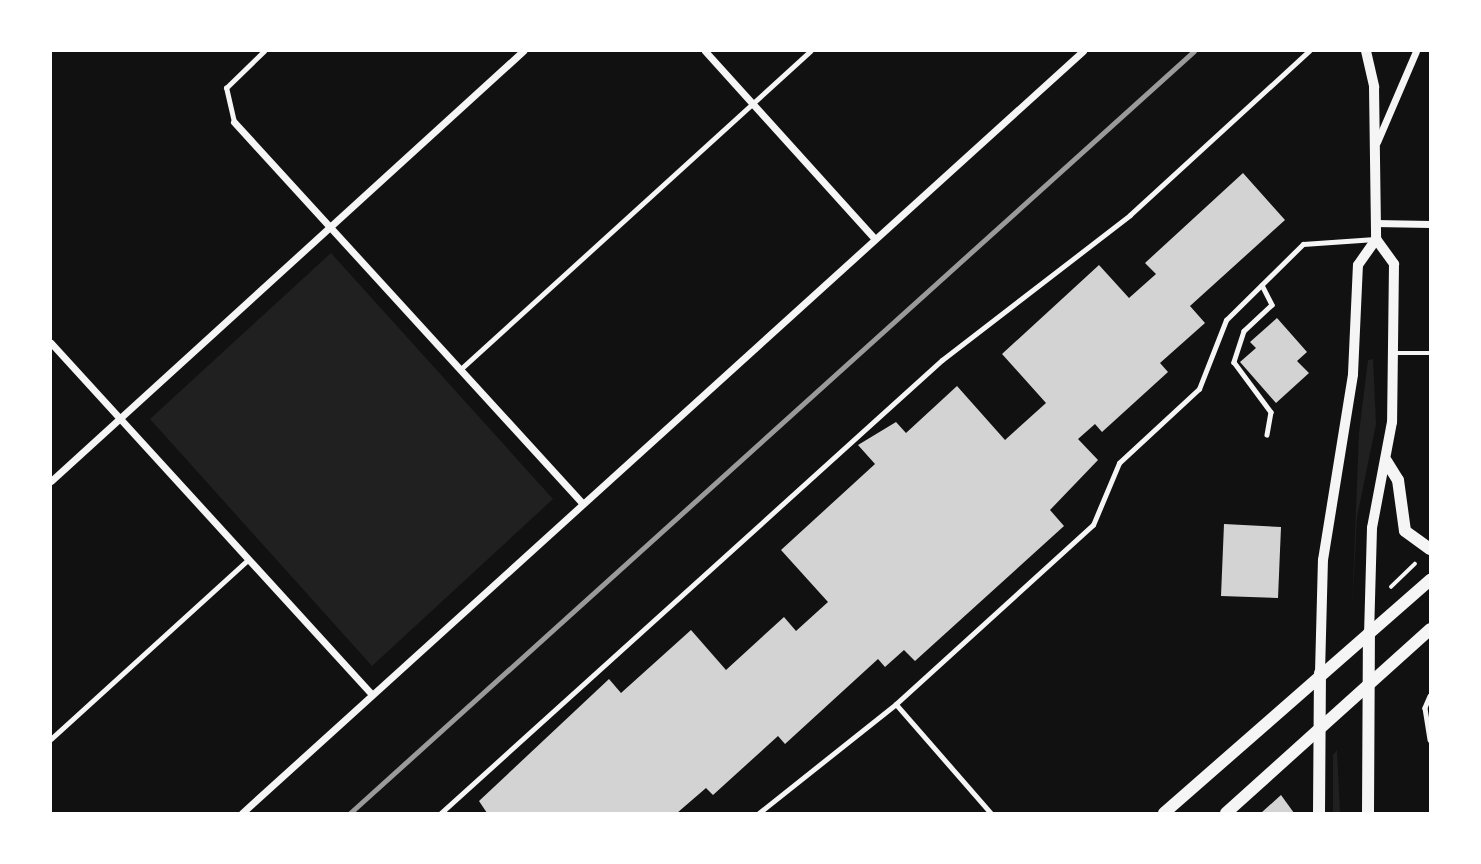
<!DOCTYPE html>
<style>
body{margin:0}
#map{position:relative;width:1481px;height:864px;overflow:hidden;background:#111;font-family:Poppins,sans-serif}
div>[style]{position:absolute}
.green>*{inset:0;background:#202020}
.building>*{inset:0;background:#d3d3d3}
.path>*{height:3.5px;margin:-1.75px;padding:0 1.75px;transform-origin:1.75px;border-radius:1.75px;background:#f5f5f5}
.service>*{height:4.5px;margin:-2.25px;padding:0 2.25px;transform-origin:2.25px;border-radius:2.25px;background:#f5f5f5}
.minor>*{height:7px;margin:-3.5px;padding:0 3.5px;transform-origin:3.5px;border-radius:3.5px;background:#f5f5f5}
.tertiary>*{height:10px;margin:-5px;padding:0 5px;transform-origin:5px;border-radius:5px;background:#f5f5f5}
.secondary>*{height:12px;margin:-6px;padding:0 6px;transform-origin:6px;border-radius:6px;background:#f5f5f5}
.rail>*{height:5px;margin:-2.5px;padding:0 2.5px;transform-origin:2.5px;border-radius:2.5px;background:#9a9a9a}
span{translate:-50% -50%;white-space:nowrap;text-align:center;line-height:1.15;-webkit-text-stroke:6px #fff;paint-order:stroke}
.frame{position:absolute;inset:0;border:52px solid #fff;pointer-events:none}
</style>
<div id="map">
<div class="green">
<div style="clip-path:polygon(331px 253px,553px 499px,372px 666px,150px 419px)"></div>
<div style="clip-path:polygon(1373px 359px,1376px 424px,1357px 517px,1352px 612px,1359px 433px,1368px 360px)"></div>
<div style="clip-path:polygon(1337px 750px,1340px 813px,1333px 813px,1333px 755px)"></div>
</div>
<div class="building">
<div style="clip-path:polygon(1243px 173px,1285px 220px,1190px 306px,1205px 323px,1160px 363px,1168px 372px,1102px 432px,1095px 424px,1078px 439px,1098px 460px,1050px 510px,1064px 526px,915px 661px,904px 650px,885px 667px,878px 659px,785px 744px,778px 736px,713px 795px,706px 788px,677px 813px,487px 813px,479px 801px,609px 679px,621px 693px,691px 630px,726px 670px,784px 617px,796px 631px,828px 602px,781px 550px,875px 464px,858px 445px,896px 422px,906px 433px,957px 386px,1005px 440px,1046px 403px,1002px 354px,1099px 265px,1129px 298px,1156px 274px,1145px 263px)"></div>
<div style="clip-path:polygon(1277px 318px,1307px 352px,1297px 361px,1309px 373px,1276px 403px,1240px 362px,1256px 348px,1250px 342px)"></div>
<div style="clip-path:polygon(1224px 524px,1281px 527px,1278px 598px,1221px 596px)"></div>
<div style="clip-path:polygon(1281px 795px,1294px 813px,1261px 813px)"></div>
</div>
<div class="path">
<div style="left:1391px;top:587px;width:33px;rotate:-44deg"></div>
</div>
<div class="service">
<div style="left:234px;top:122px;width:35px;rotate:-103deg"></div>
<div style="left:226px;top:88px;width:53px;rotate:-44.2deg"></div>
<div style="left:1262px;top:285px;width:22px;rotate:63deg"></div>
<div style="left:1272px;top:305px;width:38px;rotate:137deg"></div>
<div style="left:1244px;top:331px;width:33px;rotate:108deg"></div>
<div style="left:1234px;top:362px;width:62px;rotate:53.5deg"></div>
<div style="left:1271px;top:412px;width:23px;rotate:100deg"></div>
<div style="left:1393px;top:353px;width:37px"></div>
<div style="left:462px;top:368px;width:471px;rotate:-42.3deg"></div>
<div style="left:1430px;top:696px;width:13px;rotate:113deg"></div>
<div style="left:1425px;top:708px;width:32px;rotate:81deg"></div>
<div style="left:896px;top:704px;width:145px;rotate:48.9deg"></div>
<div style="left:51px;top:739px;width:266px;rotate:-42.3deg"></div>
<div style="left:441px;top:813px;width:675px;rotate:-42.12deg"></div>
<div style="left:942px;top:360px;width:237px;rotate:-37.6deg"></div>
<div style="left:1130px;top:215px;width:243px;rotate:-42.5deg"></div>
<div style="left:759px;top:813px;width:175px;rotate:-38.5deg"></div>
<div style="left:896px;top:704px;width:266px;rotate:-42.3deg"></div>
<div style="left:1093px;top:525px;width:67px;rotate:-67.2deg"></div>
<div style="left:1119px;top:463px;width:109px;rotate:-42.8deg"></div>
<div style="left:1199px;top:389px;width:74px;rotate:-68.6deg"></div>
<div style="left:1226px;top:320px;width:108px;rotate:-44.6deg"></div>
<div style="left:1303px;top:244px;width:72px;rotate:-4deg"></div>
</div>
<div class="minor">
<div style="left:705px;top:51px;width:253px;rotate:47.9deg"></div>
<div style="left:234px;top:122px;width:517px;rotate:47.58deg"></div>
<div style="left:1377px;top:142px;width:99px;rotate:-66.8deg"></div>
<div style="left:1375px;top:223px;width:55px;rotate:1deg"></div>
<div style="left:51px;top:343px;width:476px;rotate:47.6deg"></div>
<div style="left:51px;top:481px;width:639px;rotate:-42.33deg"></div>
<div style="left:242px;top:813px;width:1135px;rotate:-42.18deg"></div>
</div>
<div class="tertiary">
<div style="left:1366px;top:51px;width:37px;rotate:77deg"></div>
<div style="left:1374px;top:87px;width:152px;rotate:89.2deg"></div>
<div style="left:1376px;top:239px;width:31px;rotate:54deg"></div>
<div style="left:1394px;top:264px;width:158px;rotate:90.7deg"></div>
<div style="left:1392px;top:422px;width:108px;rotate:100.7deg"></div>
<div style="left:1372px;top:528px;width:105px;rotate:91.6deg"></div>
<div style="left:1320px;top:673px;width:113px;rotate:-88.5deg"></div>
<div style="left:1323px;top:560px;width:188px;rotate:-80.8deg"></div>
<div style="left:1353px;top:374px;width:109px;rotate:-87.4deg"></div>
<div style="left:1358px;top:265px;width:32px;rotate:-55deg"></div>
</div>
<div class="secondary">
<div style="left:1386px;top:461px;width:22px;rotate:58deg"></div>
<div style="left:1398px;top:480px;width:51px;rotate:82.2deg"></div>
<div style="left:1405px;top:531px;width:31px;rotate:36deg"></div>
<div style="left:1164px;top:813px;width:354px;rotate:-41.2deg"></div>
<div style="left:1226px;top:813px;width:275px;rotate:-42deg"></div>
<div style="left:1319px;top:813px;width:140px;rotate:-89.6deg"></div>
<div style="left:1368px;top:813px;width:180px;rotate:-89.7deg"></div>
</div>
<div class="rail">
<div style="left:350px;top:813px;width:1137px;rotate:-42.08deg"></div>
</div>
<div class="frame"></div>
</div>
